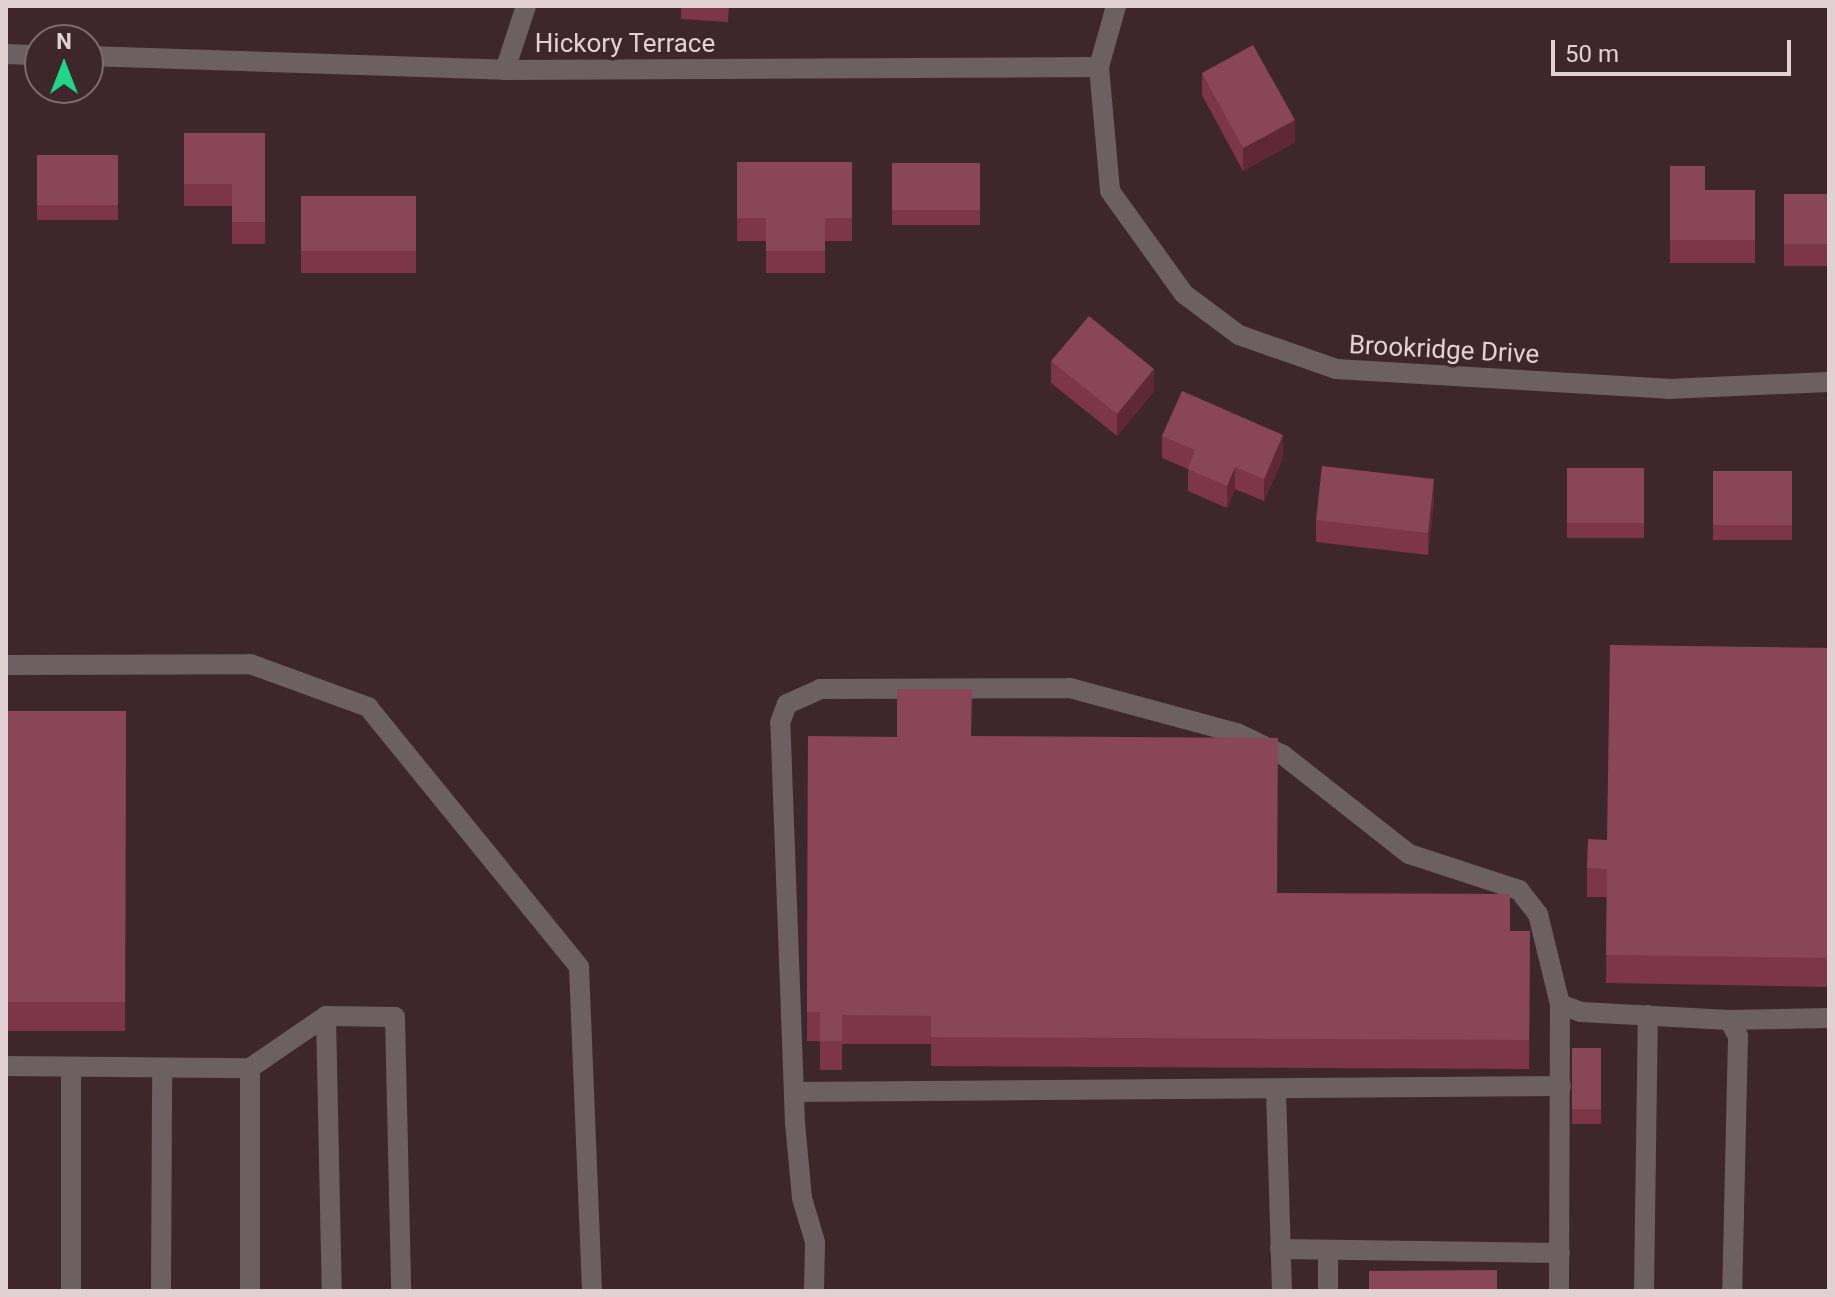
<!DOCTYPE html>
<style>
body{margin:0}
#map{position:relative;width:1835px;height:1297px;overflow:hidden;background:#3e272b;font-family:Roboto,sans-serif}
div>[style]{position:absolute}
.minor>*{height:20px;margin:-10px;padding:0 10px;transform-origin:10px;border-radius:10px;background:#6d6062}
.wall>*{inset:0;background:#7d3548}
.shaded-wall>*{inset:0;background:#602836}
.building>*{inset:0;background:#884657}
span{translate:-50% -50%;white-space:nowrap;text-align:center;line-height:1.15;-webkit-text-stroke:7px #3e272b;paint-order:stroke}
.street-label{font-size:26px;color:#e1d1d3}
.frame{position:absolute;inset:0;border:8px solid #e1d1d3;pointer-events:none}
.north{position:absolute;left:24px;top:24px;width:80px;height:80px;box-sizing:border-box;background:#3e272b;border:2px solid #7f6b6e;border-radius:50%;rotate:0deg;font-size:22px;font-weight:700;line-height:32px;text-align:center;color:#e1d1d3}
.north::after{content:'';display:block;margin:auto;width:28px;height:36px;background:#1fd887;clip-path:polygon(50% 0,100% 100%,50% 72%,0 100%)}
.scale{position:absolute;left:1551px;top:40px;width:240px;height:36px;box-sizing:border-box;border:4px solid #e1d1d3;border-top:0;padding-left:10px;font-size:24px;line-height:28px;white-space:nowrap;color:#e1d1d3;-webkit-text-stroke:6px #3e272b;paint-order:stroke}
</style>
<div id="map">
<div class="minor">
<div style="left:1116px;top:6px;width:63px;rotate:105.6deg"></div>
<div style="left:1099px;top:67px;width:124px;rotate:84.9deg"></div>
<div style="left:1110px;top:191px;width:127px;rotate:54.3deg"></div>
<div style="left:1184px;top:294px;width:69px;rotate:36.7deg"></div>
<div style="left:1239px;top:335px;width:103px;rotate:19.3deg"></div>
<div style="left:1336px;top:369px;width:333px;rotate:3.4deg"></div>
<div style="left:1668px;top:389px;width:161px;rotate:-2.5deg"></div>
<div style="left:6px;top:54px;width:34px;rotate:2deg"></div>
<div style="left:88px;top:56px;width:417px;rotate:1.9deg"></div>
<div style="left:505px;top:70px;width:594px;rotate:-0.29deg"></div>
<div style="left:505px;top:70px;width:67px;rotate:-71.8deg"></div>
<div style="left:6px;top:665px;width:244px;rotate:-0.2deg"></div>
<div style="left:250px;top:664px;width:126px;rotate:20deg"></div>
<div style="left:368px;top:707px;width:335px;rotate:50.9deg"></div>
<div style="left:579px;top:967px;width:324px;rotate:87.7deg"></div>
<div style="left:326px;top:1016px;width:275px;rotate:88.8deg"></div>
<div style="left:1729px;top:1020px;width:100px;rotate:-1.1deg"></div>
<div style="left:6px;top:1066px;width:244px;rotate:0.5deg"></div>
<div style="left:250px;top:1068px;width:92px;rotate:-34.4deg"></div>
<div style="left:326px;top:1016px;width:69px;rotate:0.8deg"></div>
<div style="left:395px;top:1017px;width:274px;rotate:88.7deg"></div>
<div style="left:250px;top:1068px;width:223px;rotate:90deg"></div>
<div style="left:1276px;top:1090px;width:201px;rotate:88.3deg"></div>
<div style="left:794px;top:1092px;width:767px;rotate:-0.45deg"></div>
<div style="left:1280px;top:1249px;width:280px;rotate:0.8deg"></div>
<div style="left:1328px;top:1250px;width:41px;rotate:90deg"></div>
<div style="left:71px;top:1291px;width:224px;rotate:-90deg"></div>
<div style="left:161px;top:1291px;width:223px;rotate:-89.7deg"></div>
<div style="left:814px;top:1291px;width:49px;rotate:-88.8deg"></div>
<div style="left:815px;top:1242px;width:46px;rotate:-106.5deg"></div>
<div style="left:802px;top:1198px;width:75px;rotate:-95.3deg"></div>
<div style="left:795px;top:1123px;width:400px;rotate:-92.1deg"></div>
<div style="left:780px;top:723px;width:20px;rotate:-70deg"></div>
<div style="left:787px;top:704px;width:36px;rotate:-24deg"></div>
<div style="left:820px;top:689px;width:250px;rotate:-0.2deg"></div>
<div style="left:1070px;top:688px;width:173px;rotate:15.1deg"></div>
<div style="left:1237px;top:733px;width:51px;rotate:25.6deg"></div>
<div style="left:1283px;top:755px;width:160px;rotate:38.2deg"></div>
<div style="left:1409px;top:854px;width:116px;rotate:18.1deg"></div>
<div style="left:1519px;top:890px;width:31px;rotate:52deg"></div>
<div style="left:1538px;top:914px;width:93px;rotate:76.3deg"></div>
<div style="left:1560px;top:1004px;width:22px;rotate:21deg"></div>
<div style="left:1581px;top:1012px;width:148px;rotate:3.1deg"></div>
<div style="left:1729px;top:1020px;width:18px;rotate:61deg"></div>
<div style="left:1738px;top:1036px;width:255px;rotate:91.3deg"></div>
<div style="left:1559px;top:1291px;width:287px;rotate:-89.8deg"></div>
<div style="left:1644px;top:1291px;width:276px;rotate:-89.2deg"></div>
</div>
<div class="wall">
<div style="clip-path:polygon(681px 6px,729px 6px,728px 22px,681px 19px)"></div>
<div style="clip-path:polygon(1202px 73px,1295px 142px,1243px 171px,1202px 95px)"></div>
<div style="clip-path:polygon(184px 133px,265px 133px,265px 244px,232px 244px,232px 206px,184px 206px)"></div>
<div style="clip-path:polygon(37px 155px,118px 155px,118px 220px,37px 220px)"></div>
<div style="clip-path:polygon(737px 162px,852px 162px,852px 241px,825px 241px,825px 273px,766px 273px,766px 241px,737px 241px)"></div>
<div style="clip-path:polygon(892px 163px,980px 163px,980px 225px,892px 225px)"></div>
<div style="clip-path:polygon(1670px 166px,1705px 190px,1755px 190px,1755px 263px,1670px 263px)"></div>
<div style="clip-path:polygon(1784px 194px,1829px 194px,1829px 266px,1784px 266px)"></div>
<div style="clip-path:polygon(301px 196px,416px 196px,416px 273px,301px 273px)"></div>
<div style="clip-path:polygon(1051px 361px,1154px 391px,1117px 436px,1051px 383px)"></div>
<div style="clip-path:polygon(1162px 436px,1283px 458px,1264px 501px,1235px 489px,1227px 508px,1188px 491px,1188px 469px,1162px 458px)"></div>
<div style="clip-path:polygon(1567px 468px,1644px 468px,1644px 538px,1567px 538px)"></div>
<div style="clip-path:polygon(1713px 471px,1792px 471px,1792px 540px,1713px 540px)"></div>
<div style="clip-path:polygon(1434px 501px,1428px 555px,1316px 542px,1316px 520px)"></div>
<div style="clip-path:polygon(1829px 648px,1829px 987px,1606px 983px,1607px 897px,1587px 897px,1587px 868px)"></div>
<div style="clip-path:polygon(6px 711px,126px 711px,125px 1031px,6px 1031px)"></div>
<div style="clip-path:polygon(808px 736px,1277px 893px,1510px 931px,1530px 931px,1529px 1069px,931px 1066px,931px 1044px,842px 1044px,842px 1070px,820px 1070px,820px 1041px,807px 1041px)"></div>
<div style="clip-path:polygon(1572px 1048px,1601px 1048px,1601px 1124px,1572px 1124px)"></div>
</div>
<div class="shaded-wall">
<div style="clip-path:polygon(1295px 120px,1295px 142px,1243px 171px,1243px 148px)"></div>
<div style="clip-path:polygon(1154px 369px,1154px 391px,1117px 436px,1117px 414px)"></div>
<div style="clip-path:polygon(1283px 435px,1283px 458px,1264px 501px,1264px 479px)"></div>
<div style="clip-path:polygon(1235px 467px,1235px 489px,1227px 508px,1227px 486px)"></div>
<div style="clip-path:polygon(1434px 479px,1434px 501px,1428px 555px,1428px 533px)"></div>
</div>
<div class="building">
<div style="clip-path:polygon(1253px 45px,1295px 120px,1243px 148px,1202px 73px)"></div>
<div style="clip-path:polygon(184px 133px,265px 133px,265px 222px,232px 222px,232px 184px,184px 184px)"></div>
<div style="clip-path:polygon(37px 155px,118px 155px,118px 205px,37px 205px)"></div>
<div style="clip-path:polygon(737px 162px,852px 162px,852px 218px,825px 218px,825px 251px,766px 251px,766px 218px,737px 218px)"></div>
<div style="clip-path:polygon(892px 163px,980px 163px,980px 210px,892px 210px)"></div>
<div style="clip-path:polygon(1670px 166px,1705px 166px,1705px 190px,1755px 190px,1755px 240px,1670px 240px)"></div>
<div style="clip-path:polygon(1784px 194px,1829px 194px,1829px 244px,1784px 244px)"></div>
<div style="clip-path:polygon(301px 196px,416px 196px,416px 251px,301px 251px)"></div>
<div style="clip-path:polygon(1089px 316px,1154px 369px,1117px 414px,1051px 361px)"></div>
<div style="clip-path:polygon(1182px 391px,1283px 435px,1264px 479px,1235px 467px,1227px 486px,1188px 469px,1195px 450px,1162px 436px)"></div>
<div style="clip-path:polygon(1322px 466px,1434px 479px,1428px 533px,1316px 520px)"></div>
<div style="clip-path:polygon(1567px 468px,1644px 468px,1644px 523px,1567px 523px)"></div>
<div style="clip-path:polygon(1713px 471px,1792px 471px,1792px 525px,1713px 525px)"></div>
<div style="clip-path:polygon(1610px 645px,1829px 648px,1829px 958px,1606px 955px,1607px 869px,1587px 868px,1588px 839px,1607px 840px)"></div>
<div style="clip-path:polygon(897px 689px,972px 689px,971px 736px,1278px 738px,1277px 893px,1510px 894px,1510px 931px,1530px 931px,1529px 1040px,931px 1037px,931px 1016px,842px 1015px,842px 1041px,820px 1041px,820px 1012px,807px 1012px,808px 736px,897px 737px)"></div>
<div style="clip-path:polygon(6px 711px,126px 711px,125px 1002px,6px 1002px)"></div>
<div style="clip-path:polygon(1572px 1048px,1601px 1048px,1601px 1109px,1572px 1109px)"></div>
<div style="clip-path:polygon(1497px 1270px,1497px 1291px,1369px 1291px,1369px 1271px)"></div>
</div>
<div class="street-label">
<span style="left:625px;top:44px">Hickory Terrace</span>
<span style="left:1444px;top:350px;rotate:3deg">Brookridge Drive</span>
</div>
<div class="frame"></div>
<div class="north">N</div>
<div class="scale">50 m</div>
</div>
